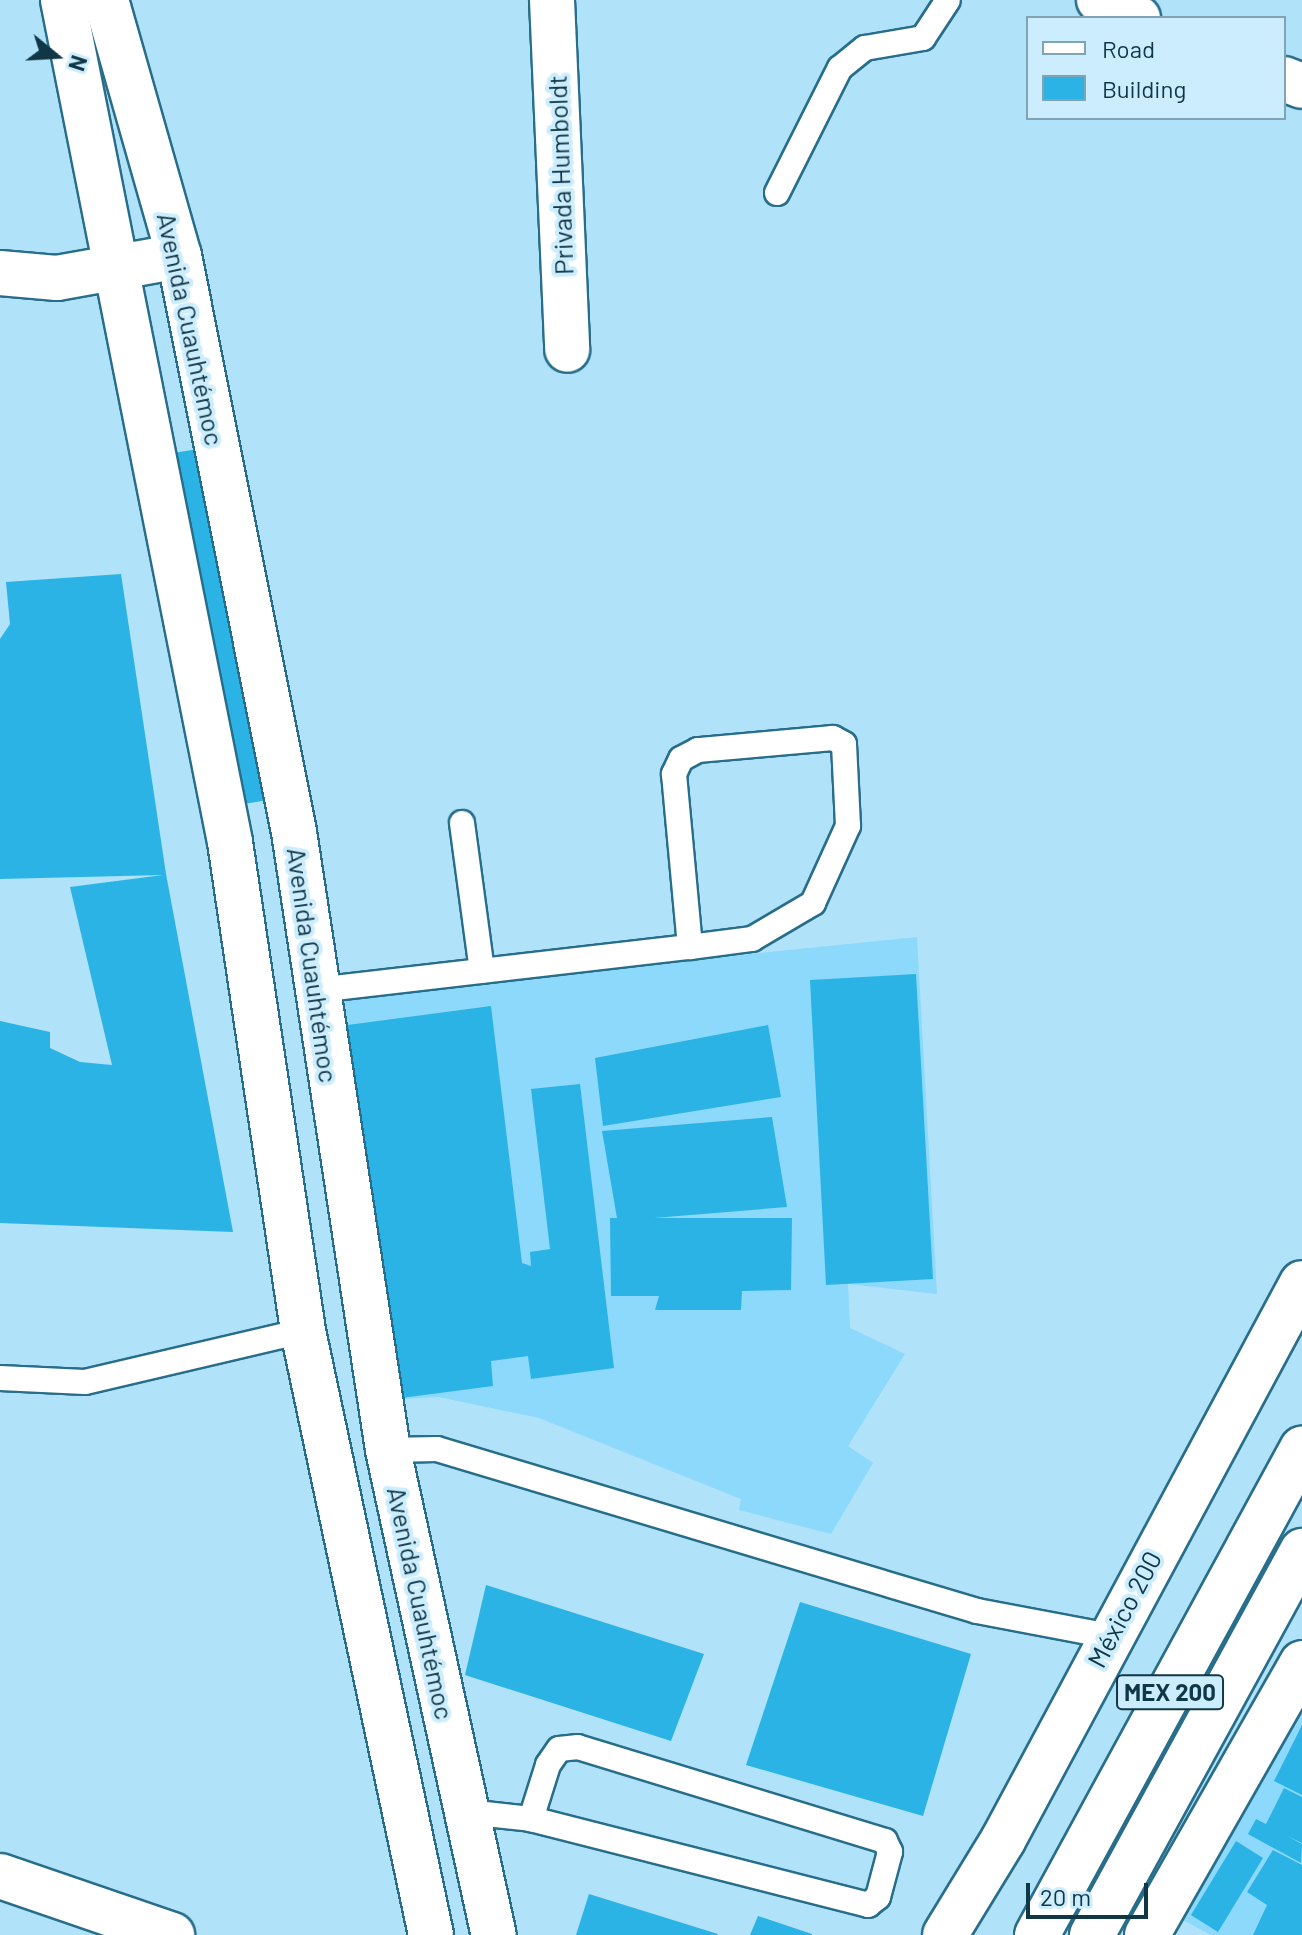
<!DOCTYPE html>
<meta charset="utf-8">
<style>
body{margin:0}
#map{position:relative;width:1302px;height:1935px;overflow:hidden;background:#b0e2fa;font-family:Barlow,sans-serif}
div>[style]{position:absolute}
.built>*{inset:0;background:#8cd9fc}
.building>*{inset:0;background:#2bb3e5}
.roads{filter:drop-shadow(2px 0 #286e8a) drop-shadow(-2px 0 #286e8a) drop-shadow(0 2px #286e8a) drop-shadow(0 -2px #286e8a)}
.service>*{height:24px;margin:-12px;padding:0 12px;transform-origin:12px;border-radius:12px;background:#fff}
.minor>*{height:44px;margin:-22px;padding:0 22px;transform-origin:22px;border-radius:22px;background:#fff}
.tertiary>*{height:44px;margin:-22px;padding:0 22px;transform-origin:22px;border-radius:22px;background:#fff}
.primary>*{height:44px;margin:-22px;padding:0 22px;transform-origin:22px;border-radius:22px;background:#fff}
span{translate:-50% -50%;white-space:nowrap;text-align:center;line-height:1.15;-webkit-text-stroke:8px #ccedfd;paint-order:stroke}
.shield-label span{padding:2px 6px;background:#ccedfd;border:2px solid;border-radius:6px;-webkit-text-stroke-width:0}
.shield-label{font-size:24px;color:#103746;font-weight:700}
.street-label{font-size:26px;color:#103746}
.legend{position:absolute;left:1026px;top:16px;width:260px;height:104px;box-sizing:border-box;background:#ccedfd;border:2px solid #81a4b4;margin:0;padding:10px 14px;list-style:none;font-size:24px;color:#103746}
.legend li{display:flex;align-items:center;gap:16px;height:40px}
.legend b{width:40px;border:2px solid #81a4b4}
.north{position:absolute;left:16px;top:16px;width:80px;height:80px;-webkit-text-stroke:6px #ccedfd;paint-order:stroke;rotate:108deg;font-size:22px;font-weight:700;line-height:32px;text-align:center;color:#103746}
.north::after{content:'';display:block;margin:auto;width:28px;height:36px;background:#103746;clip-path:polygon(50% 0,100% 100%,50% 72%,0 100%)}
.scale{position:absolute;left:1026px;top:1883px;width:122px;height:36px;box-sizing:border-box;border:4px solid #103746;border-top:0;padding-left:10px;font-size:24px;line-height:28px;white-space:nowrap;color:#103746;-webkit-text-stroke:6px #ccedfd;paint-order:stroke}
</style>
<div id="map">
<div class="built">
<div style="clip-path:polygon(917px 937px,937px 1294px,848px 1284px,850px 1328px,905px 1354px,848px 1446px,873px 1463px,831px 1534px,739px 1510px,741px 1499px,539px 1418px,439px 1397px,386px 1400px,329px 997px)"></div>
<div style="clip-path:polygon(1302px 1682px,1302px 1935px,1211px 1935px,1168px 1912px)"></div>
</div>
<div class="building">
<div style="clip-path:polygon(211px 447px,268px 800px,224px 807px,167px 454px)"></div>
<div style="clip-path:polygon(121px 574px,166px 874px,233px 1232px,0 1223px,0 1021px,50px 1032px,50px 1048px,80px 1062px,112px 1065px,70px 887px,163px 875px,0 879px,0 639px,10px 624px,6px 582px)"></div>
<div style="clip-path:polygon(916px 974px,933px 1279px,826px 1285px,810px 980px)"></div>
<div style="clip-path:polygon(491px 1006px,522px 1263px,531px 1266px,530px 1252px,550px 1249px,531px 1089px,580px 1084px,614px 1368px,531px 1379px,528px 1356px,491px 1361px,493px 1386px,386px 1400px,340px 1026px)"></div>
<div style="clip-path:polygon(768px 1025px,781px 1097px,603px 1126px,595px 1058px)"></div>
<div style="clip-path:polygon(772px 1117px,787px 1207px,654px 1218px,792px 1218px,791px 1290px,742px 1291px,741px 1310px,655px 1310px,659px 1296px,611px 1296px,610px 1218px,617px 1218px,602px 1131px)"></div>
<div style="clip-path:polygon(486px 1585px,704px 1654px,671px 1741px,465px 1675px)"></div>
<div style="clip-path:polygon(800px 1602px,971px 1654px,923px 1816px,746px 1765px)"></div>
<div style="clip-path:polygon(1302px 1725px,1302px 1795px,1274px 1781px)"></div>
<div style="clip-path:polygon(1284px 1788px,1302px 1797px,1302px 1843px,1287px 1836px,1302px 1844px,1301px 1863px,1248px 1834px,1256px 1819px,1266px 1824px)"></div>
<div style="clip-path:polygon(1236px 1841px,1263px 1858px,1218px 1932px,1191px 1915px)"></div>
<div style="clip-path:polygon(1273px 1850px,1302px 1865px,1302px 1935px,1253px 1935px,1267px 1905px,1247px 1892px)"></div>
<div style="clip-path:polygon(589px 1894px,718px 1934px,717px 1935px,576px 1935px)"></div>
<div style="clip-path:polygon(758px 1916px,812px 1934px,812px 1935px,750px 1935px)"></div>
</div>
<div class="roads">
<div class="service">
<div style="left:777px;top:193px;width:140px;rotate:-63.3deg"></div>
<div style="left:840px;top:68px;width:32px;rotate:-39deg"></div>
<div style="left:865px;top:48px;width:59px;rotate:-9.8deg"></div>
<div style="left:923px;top:38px;width:45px;rotate:-56.7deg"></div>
<div style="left:462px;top:823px;width:149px;rotate:82.3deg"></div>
<div style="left:317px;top:990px;width:375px;rotate:-6.6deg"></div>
<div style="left:690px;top:947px;width:63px;rotate:-7.4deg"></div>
<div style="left:752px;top:939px;width:71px;rotate:-30.5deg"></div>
<div style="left:813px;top:903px;width:85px;rotate:-65.6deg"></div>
<div style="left:848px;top:826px;width:82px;rotate:-92.8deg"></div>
<div style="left:844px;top:744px;width:13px;rotate:-151deg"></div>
<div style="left:833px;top:738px;width:136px;rotate:174.9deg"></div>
<div style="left:698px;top:750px;width:19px;rotate:152deg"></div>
<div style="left:681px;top:759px;width:17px;rotate:115deg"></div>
<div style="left:674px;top:774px;width:174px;rotate:84.7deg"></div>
<div style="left:0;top:1378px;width:85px;rotate:2.7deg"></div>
<div style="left:85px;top:1382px;width:224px;rotate:-13.2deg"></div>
<div style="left:388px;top:1450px;width:49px;rotate:-1.2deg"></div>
<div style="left:437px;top:1449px;width:564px;rotate:16.7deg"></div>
<div style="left:977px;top:1611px;width:134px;rotate:10.7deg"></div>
<div style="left:467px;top:1812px;width:64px;rotate:6.2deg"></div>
<div style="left:531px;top:1819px;width:348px;rotate:14.3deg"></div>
<div style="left:868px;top:1905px;width:13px;rotate:-39deg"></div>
<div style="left:878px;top:1897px;width:47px;rotate:-75.1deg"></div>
<div style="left:890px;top:1852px;width:12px;rotate:-114deg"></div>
<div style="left:885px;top:1841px;width:321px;rotate:-163deg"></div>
<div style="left:578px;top:1747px;width:19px;rotate:174deg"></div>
<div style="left:559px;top:1749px;width:19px;rotate:125deg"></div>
<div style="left:548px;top:1765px;width:57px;rotate:107.5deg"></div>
</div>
<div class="minor">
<div style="left:552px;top:0;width:350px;rotate:87.5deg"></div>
<div style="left:0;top:273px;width:57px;rotate:5deg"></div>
<div style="left:57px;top:278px;width:124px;rotate:-10.2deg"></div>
</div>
<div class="tertiary">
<div style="left:0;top:1876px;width:182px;rotate:18.9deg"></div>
<div style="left:945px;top:1935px;width:111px;rotate:-58.6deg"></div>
<div style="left:1003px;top:1840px;width:632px;rotate:-61.77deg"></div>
<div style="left:1147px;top:1935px;width:313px;rotate:-60.3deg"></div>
</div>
<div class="primary">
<div style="left:63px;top:0;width:858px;rotate:78.78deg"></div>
<div style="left:230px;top:842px;width:494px;rotate:81.5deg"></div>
<div style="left:303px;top:1331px;width:617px;rotate:78.03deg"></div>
<div style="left:106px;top:0;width:266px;rotate:74.1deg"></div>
<div style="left:179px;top:256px;width:587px;rotate:78.71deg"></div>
<div style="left:294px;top:832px;width:625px;rotate:81.35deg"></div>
<div style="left:388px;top:1450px;width:496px;rotate:77.7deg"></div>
<div style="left:1099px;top:0;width:43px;rotate:24.8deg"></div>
<div style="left:1284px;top:79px;width:19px;rotate:21deg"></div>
<div style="left:1037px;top:1935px;width:554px;rotate:-61.4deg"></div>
<div style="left:1092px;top:1935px;width:438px;rotate:-61.3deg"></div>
</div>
</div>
<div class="shield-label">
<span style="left:1170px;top:1692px">MEX 200</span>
</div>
<div class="street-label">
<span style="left:560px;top:175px;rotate:-92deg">Privada Humboldt</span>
<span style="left:191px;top:329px;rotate:78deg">Avenida Cuauhtémoc</span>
<span style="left:313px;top:965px;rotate:82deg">Avenida Cuauhtémoc</span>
<span style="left:421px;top:1603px;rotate:78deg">Avenida Cuauhtémoc</span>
<span style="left:1124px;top:1609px;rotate:-62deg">México 200</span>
</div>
<ul class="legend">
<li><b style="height:10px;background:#fff"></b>Road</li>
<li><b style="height:22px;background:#2bb3e5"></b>Building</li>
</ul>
<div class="north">N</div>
<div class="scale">20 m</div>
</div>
